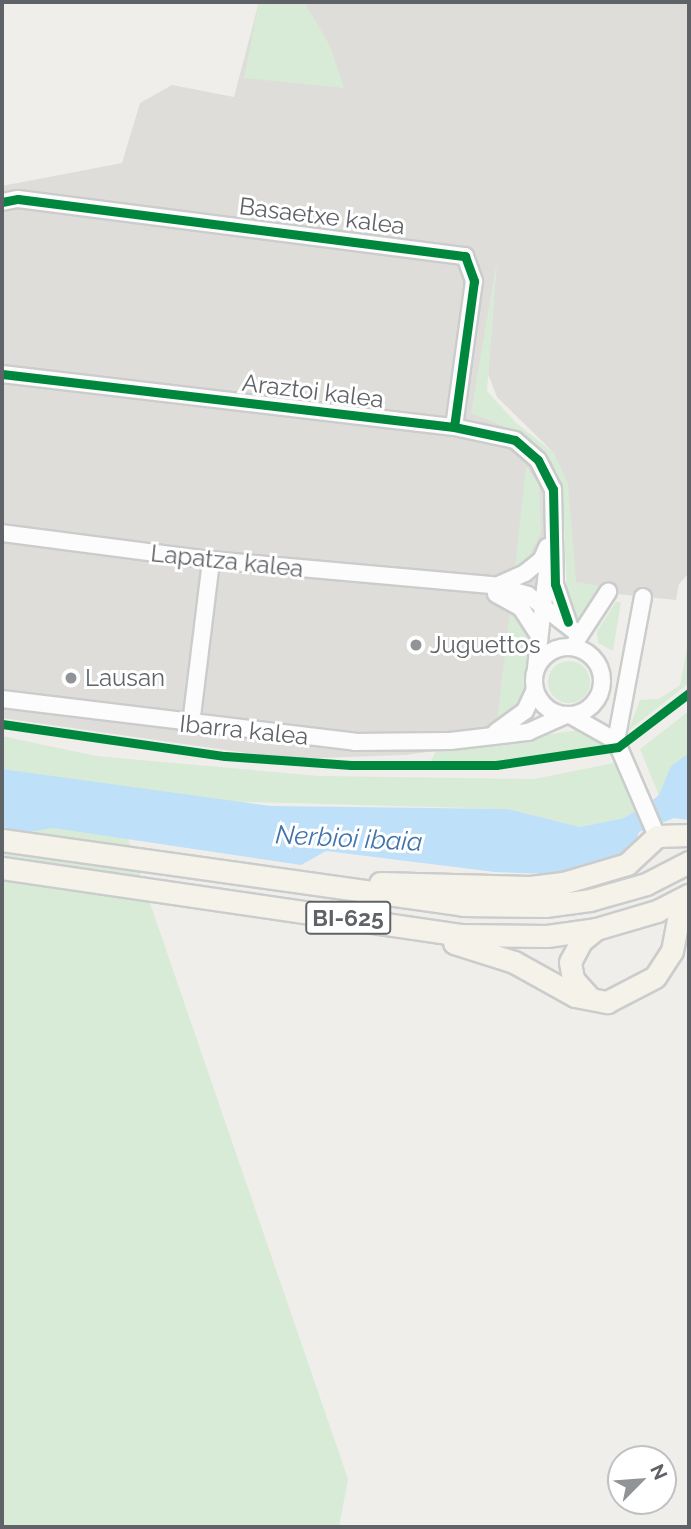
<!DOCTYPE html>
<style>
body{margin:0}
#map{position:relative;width:691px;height:1529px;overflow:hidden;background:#efeeea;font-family:Raleway,sans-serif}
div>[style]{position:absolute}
.industrial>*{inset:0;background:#dfddda}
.green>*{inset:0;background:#d8ebd6}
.round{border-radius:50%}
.water>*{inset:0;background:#bfe0f9}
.roads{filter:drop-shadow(2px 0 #cbcccc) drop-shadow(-2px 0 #cbcccc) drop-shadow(0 2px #cbcccc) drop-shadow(0 -2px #cbcccc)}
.minor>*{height:16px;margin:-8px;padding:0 8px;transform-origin:8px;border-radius:8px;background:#fdfcfc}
.minor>.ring{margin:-8px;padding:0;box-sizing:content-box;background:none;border:16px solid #fdfcfc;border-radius:50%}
.major>*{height:21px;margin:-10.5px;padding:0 10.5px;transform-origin:10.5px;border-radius:10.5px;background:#f4f2e9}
.cycleway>*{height:9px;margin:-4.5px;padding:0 4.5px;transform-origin:4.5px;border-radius:4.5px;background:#00873e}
.dots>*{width:19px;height:19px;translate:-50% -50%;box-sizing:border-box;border:4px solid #fff;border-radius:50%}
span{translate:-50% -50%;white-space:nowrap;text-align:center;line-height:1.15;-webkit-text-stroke:6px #fff;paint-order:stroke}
.shield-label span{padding:2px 5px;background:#fff;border:2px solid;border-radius:5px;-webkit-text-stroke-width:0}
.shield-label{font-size:23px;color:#5f6368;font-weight:700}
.street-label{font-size:24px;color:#5f6368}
.poi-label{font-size:24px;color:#5f6368}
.left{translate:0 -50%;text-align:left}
.water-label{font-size:26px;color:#4174aa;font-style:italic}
.frame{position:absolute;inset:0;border:4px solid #5f6368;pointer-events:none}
.north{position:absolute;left:607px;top:1445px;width:70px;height:70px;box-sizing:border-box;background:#fff;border:2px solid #bfc1c3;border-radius:50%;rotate:65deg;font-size:19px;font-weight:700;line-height:28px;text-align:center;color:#5f6368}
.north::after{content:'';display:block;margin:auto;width:24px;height:32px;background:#919496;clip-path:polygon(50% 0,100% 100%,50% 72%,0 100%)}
</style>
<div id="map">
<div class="industrial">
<div style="clip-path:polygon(259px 2px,689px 2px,689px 573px,679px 584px,676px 600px,568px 589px,570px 507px,554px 453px,497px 397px,488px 374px,496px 271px,472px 413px,519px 432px,552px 461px,563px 500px,542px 545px,531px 669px,510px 741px,405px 755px,290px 759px,2px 718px,2px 186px,122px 163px,140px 103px,172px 85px,234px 97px)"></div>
</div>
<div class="green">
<div style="clip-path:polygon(259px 2px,304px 2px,330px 46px,344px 88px,244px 78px)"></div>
<div style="clip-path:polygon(497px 260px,487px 391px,515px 422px,554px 453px,568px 484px,576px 582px,602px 586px,578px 620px,567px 597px,563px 500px,552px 461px,519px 432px,471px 413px)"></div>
<div style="clip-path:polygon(526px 466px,539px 485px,541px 532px,529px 557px,515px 569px)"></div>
<div style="clip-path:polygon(616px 602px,621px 602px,613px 651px,598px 643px,597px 631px)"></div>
<div style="clip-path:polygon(510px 612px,525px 626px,531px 642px,528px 680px,516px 708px,497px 720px)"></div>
<div style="clip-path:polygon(689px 638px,689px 683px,628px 731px,640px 700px,659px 699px,680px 685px)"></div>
<div class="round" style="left:548px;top:661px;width:42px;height:42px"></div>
<div style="clip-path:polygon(689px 711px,689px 753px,659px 796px,640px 749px)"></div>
<div style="clip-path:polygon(579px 730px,604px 746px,577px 755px,538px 756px,496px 765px,429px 765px,436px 751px)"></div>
<div style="clip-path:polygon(2px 736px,96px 756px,319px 776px,534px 779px,614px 763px,635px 812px,624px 818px,580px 827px,508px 809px,214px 801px,2px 769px)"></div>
<div style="clip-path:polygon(2px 780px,119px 813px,348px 1479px,339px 1527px,2px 1527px)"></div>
</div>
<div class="water">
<div style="clip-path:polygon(689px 753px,689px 820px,674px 818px,639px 832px,634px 847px,618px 861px,549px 874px,495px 872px,326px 851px,301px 865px,53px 828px,21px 833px,2px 826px,2px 769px,271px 806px,508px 809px,580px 827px,624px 818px,650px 802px,659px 795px,671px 766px)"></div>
</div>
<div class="roads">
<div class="minor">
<div style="left:2px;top:202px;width:16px;rotate:-11deg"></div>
<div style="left:18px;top:199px;width:451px;rotate:7.3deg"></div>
<div style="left:465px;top:256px;width:27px;rotate:70deg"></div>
<div style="left:474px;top:281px;width:147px;rotate:97.8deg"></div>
<div style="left:2px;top:374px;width:455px;rotate:6.7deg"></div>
<div style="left:454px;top:427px;width:62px;rotate:12deg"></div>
<div style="left:515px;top:440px;width:30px;rotate:41deg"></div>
<div style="left:538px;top:460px;width:33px;rotate:63deg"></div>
<div style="left:553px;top:489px;width:95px;rotate:88.8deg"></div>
<div style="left:555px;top:584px;width:40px;rotate:71.1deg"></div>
<div style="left:2px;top:533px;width:211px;rotate:7.4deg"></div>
<div style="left:211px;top:560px;width:281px;rotate:5.1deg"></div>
<div style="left:491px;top:585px;width:38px;rotate:15deg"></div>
<div style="left:528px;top:595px;width:62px;rotate:37.8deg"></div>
<div style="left:496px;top:586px;width:32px;rotate:-24deg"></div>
<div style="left:525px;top:573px;width:22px;rotate:-39deg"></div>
<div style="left:542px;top:559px;width:13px;rotate:-67deg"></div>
<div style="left:496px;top:594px;width:29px;rotate:29deg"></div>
<div style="left:521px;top:608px;width:31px;rotate:57deg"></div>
<div style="left:643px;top:597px;width:147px;rotate:100.6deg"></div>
<div style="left:616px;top:741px;width:103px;rotate:66.7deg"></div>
<div style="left:576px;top:641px;width:59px;rotate:-56.9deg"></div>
<div class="ring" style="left:534px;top:647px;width:52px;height:52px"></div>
<div style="left:536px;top:668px;width:107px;rotate:-83.5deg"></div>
<div style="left:2px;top:699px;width:356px;rotate:6.9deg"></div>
<div style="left:355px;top:742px;width:95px;rotate:-0.6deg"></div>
<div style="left:450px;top:741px;width:79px;rotate:-6.6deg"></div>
<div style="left:528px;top:732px;width:42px;rotate:-24.1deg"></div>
<div style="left:570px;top:715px;width:53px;rotate:29.5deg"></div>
<div style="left:191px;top:724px;width:165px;rotate:-83deg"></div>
<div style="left:496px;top:732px;width:36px;rotate:-36deg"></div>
<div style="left:525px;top:711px;width:23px;rotate:-65deg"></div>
</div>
<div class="major">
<div style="left:2px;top:840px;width:465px;rotate:8deg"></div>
<div style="left:462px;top:905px;width:83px;rotate:0.7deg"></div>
<div style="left:545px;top:906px;width:45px;rotate:-7.6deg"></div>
<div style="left:590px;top:900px;width:58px;rotate:-15.9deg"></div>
<div style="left:646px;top:884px;width:48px;rotate:-27.1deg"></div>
<div style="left:2px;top:868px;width:463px;rotate:8.3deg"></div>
<div style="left:460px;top:935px;width:87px;rotate:0.7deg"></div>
<div style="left:547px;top:936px;width:49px;rotate:-8.1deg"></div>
<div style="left:596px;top:929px;width:64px;rotate:-16.4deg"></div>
<div style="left:657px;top:911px;width:36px;rotate:-27deg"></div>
<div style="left:380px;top:883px;width:150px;rotate:1.5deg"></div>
<div style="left:530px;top:887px;width:33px;rotate:-7deg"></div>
<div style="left:563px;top:883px;width:67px;rotate:-16.5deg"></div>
<div style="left:627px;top:864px;width:41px;rotate:-43deg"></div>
<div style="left:657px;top:836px;width:32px;rotate:-2deg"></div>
<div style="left:454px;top:943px;width:63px;rotate:17.6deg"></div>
<div style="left:514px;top:962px;width:70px;rotate:29.1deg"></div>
<div style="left:575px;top:996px;width:33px;rotate:11deg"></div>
<div style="left:607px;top:1002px;width:54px;rotate:-27.5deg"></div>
<div style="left:655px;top:977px;width:31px;rotate:-57deg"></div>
<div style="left:672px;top:951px;width:48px;rotate:-79.2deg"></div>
<div style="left:590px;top:998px;width:25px;rotate:-132deg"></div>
<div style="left:573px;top:979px;width:17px;rotate:-100deg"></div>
<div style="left:570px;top:962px;width:24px;rotate:-62deg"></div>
<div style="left:581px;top:941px;width:19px;rotate:-39deg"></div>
</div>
</div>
<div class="cycleway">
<div style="left:2px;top:202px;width:16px;rotate:-11deg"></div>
<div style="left:18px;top:199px;width:451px;rotate:7.3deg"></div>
<div style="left:465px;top:256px;width:27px;rotate:70deg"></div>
<div style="left:474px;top:281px;width:147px;rotate:97.8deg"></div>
<div style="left:2px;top:374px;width:455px;rotate:6.7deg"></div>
<div style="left:454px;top:427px;width:62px;rotate:12deg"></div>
<div style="left:515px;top:440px;width:30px;rotate:41deg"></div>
<div style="left:538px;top:460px;width:33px;rotate:63deg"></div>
<div style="left:553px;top:489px;width:95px;rotate:88.8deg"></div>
<div style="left:555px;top:584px;width:40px;rotate:71.1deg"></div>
<div style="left:2px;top:724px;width:225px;rotate:8.2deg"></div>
<div style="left:225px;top:756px;width:126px;rotate:4.1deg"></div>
<div style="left:351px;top:765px;width:145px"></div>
<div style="left:496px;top:765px;width:123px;rotate:-8.4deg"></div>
<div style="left:618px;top:747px;width:89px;rotate:-37.3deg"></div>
</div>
<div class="dots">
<div style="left:416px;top:645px;background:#919496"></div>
<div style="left:71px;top:678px;background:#919496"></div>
</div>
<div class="shield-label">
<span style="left:348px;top:918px">BI-625</span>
</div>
<div class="street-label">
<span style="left:322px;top:216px;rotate:7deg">Basaetxe kalea</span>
<span style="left:313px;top:391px;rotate:7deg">Araztoi kalea</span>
<span style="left:227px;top:561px;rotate:6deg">Lapatza kalea</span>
<span style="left:244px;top:730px;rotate:6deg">Ibarra kalea</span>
</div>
<div class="poi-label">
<span class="left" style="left:430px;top:645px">Juguettos</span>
<span class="left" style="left:85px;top:678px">Lausan</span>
</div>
<div class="water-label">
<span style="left:349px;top:839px;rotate:3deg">Nerbioi ibaia</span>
</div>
<div class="frame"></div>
<div class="north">N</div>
</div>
